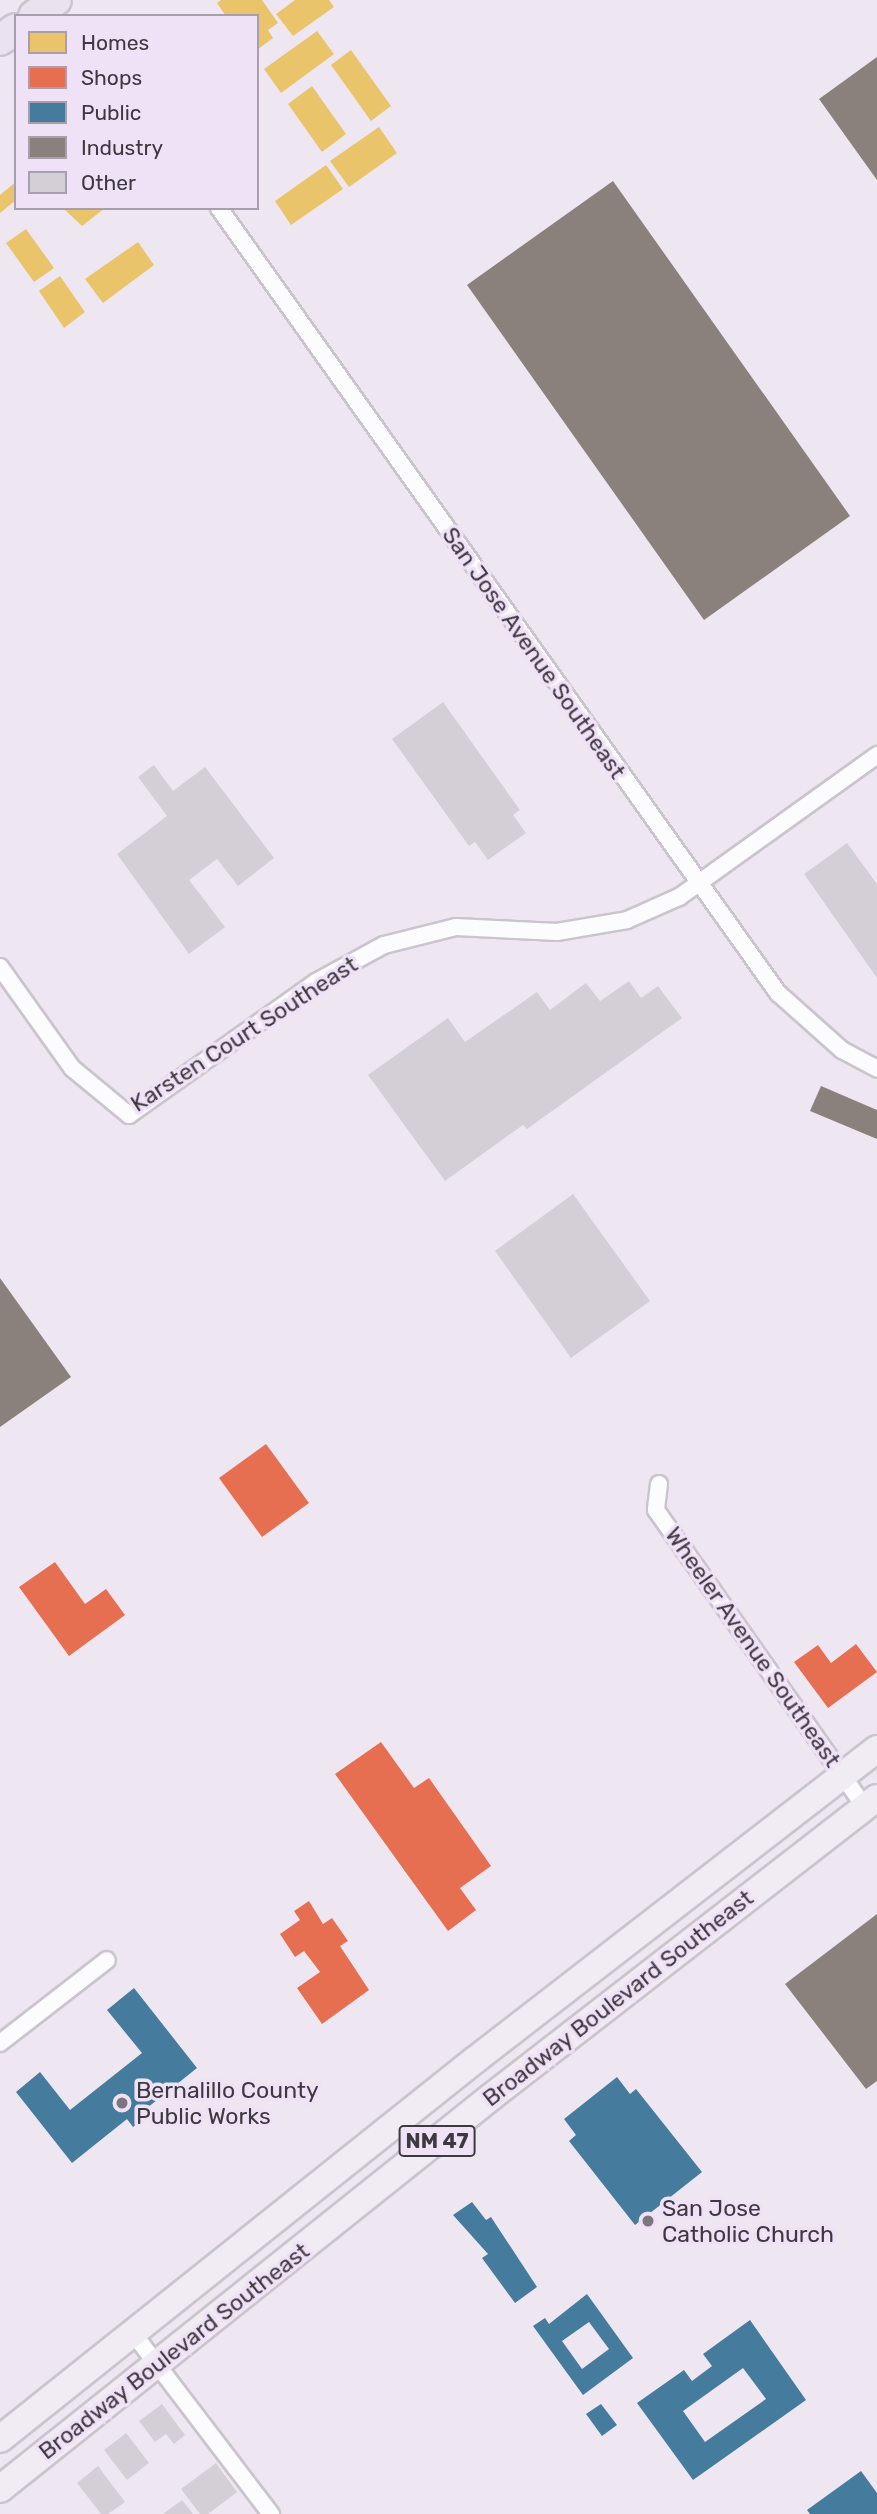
<!DOCTYPE html>
<style>
body{margin:0}
#map{position:relative;width:877px;height:2514px;overflow:hidden;background:#eee7f2;font-family:Rubik,sans-serif}
div>[style]{position:absolute}
.homes>*{inset:0;background:#e9c46a}
.shops>*{inset:0;background:#e76f51}
.public>*{inset:0;background:#457b9d}
.industry>*{inset:0;background:#8a817c}
.building>*{inset:0;background:#d4cfd7}
.roads{filter:drop-shadow(2px 0 #cac4cd) drop-shadow(-2px 0 #cac4cd) drop-shadow(0 2px #cac4cd) drop-shadow(0 -2px #cac4cd)}
.minor>*{height:16px;margin:-8px;padding:0 8px;transform-origin:8px;border-radius:8px;background:#fcfbfd}
.primary>*{height:26px;margin:-13px;padding:0 13px;transform-origin:13px;border-radius:13px;background:#f1ecf4}
.motorway>*{height:30px;margin:-15px;padding:0 15px;transform-origin:15px;border-radius:15px;background:#eae2ee}
.dots>*{width:19px;height:19px;translate:-50% -50%;box-sizing:border-box;border:4px solid #efe2f6;border-radius:50%}
span{translate:-50% -50%;white-space:nowrap;text-align:center;line-height:1.15;-webkit-text-stroke:7px #efe2f6;paint-order:stroke}
.shield-label span{padding:2px 5px;background:#efe2f6;border:2px solid;border-radius:5px;-webkit-text-stroke-width:0}
.shield-label{font-size:21px;color:#3e3941;font-weight:700}
.street-label{font-size:23px;color:#3e3941}
.poi-label{font-size:23px;color:#3e3941}
.left{translate:0 -50%;text-align:left}
.legend{position:absolute;left:14px;top:14px;width:245px;height:196px;box-sizing:border-box;background:#efe2f6;border:2px solid #a89eae;margin:0;padding:9px 12px;list-style:none;font-size:21px;color:#3e3941}
.legend li{display:flex;align-items:center;gap:14px;height:35px}
.legend b{width:35px;border:2px solid #a89eae}
</style>
<div id="map">
<div class="homes">
<div style="clip-path:polygon(221px 0,262px 0,278px 23px,268px 30px,273px 38px,257px 50px,257px 16px,226px 16px,217px 3px)"></div>
<div style="clip-path:polygon(295px 0,329px 0,334px 7px,293px 36px,276px 14px)"></div>
<div style="clip-path:polygon(317px 31px,334px 54px,281px 93px,264px 69px)"></div>
<div style="clip-path:polygon(351px 50px,391px 106px,371px 121px,331px 65px)"></div>
<div style="clip-path:polygon(312px 86px,346px 134px,322px 152px,288px 104px)"></div>
<div style="clip-path:polygon(379px 127px,397px 153px,349px 187px,330px 161px)"></div>
<div style="clip-path:polygon(326px 165px,343px 189px,291px 225px,275px 201px)"></div>
<div style="clip-path:polygon(16px 182px,16px 200px,0 213px,0 195px)"></div>
<div style="clip-path:polygon(63px 208px,105px 208px,82px 226px)"></div>
<div style="clip-path:polygon(26px 229px,54px 268px,34px 282px,6px 243px)"></div>
<div style="clip-path:polygon(138px 242px,154px 265px,103px 303px,85px 279px)"></div>
<div style="clip-path:polygon(60px 276px,85px 312px,64px 328px,39px 291px)"></div>
</div>
<div class="shops">
<div style="clip-path:polygon(266px 1444px,309px 1503px,262px 1537px,219px 1478px)"></div>
<div style="clip-path:polygon(55px 1562px,85px 1604px,106px 1589px,125px 1615px,69px 1656px,19px 1587px)"></div>
<div style="clip-path:polygon(856px 1644px,877px 1672px,828px 1708px,794px 1662px,818px 1645px,831px 1663px)"></div>
<div style="clip-path:polygon(381px 1742px,414px 1788px,429px 1778px,491px 1866px,460px 1888px,476px 1910px,448px 1931px,335px 1774px)"></div>
<div style="clip-path:polygon(309px 1901px,323px 1924px,332px 1918px,348px 1941px,340px 1946px,369px 1990px,322px 2024px,297px 1988px,320px 1972px,304px 1951px,295px 1957px,280px 1934px,300px 1920px,294px 1911px)"></div>
</div>
<div class="public">
<div style="clip-path:polygon(134px 1988px,197px 2068px,142px 2112px,146px 2117px,133px 2127px,127px 2119px,72px 2163px,16px 2092px,40px 2072px,70px 2110px,142px 2053px,107px 2010px)"></div>
<div style="clip-path:polygon(617px 2077px,630px 2094px,636px 2089px,702px 2172px,635px 2225px,569px 2141px,576px 2135px,564px 2119px)"></div>
<div style="clip-path:polygon(472px 2202px,486px 2220px,491px 2217px,537px 2287px,515px 2303px,482px 2258px,488px 2254px,453px 2215px)"></div>
<div style="clip-path:polygon(evenodd,587px 2294px,633px 2358px,583px 2395px,533px 2326px,545px 2318px,549px 2324px,587px 2294px,589px 2322px,609px 2349px,582px 2369px,562px 2341px,589px 2322px)"></div>
<div style="clip-path:polygon(evenodd,750px 2320px,806px 2400px,693px 2480px,637px 2403px,684px 2370px,692px 2381px,712px 2366px,703px 2354px,750px 2320px,743px 2368px,766px 2399px,705px 2442px,683px 2411px,743px 2368px)"></div>
<div style="clip-path:polygon(601px 2404px,617px 2425px,602px 2436px,586px 2414px)"></div>
<div style="clip-path:polygon(861px 2471px,877px 2493px,877px 2514px,810px 2514px,807px 2510px)"></div>
</div>
<div class="industry">
<div style="clip-path:polygon(877px 57px,877px 180px,819px 99px)"></div>
<div style="clip-path:polygon(613px 181px,850px 516px,704px 620px,467px 285px)"></div>
<div style="clip-path:polygon(821px 1086px,877px 1110px,877px 1139px,810px 1111px)"></div>
<div style="clip-path:polygon(0 1278px,71px 1377px,0 1427px)"></div>
<div style="clip-path:polygon(877px 1914px,877px 2081px,866px 2089px,785px 1984px)"></div>
</div>
<div class="building">
<div style="clip-path:polygon(443px 702px,520px 810px,513px 815px,526px 833px,488px 860px,475px 842px,469px 846px,392px 739px)"></div>
<div style="clip-path:polygon(154px 765px,173px 791px,205px 767px,274px 858px,238px 886px,217px 859px,189px 880px,225px 927px,189px 954px,117px 854px,167px 816px,138px 777px)"></div>
<div style="clip-path:polygon(847px 843px,877px 884px,877px 978px,804px 874px)"></div>
<div style="clip-path:polygon(629px 981px,641px 998px,658px 986px,682px 1018px,527px 1129px,523px 1125px,445px 1181px,368px 1075px,448px 1018px,465px 1042px,537px 992px,550px 1010px,586px 983px,600px 1001px)"></div>
<div style="clip-path:polygon(573px 1194px,650px 1301px,571px 1358px,495px 1251px)"></div>
<div style="clip-path:polygon(162px 2404px,185px 2435px,174px 2444px,166px 2434px,155px 2442px,139px 2421px)"></div>
<div style="clip-path:polygon(126px 2433px,149px 2463px,127px 2480px,104px 2450px)"></div>
<div style="clip-path:polygon(216px 2463px,237px 2492px,208px 2514px,200px 2514px,181px 2489px)"></div>
<div style="clip-path:polygon(98px 2466px,125px 2502px,108px 2514px,101px 2514px,77px 2483px)"></div>
<div style="clip-path:polygon(182px 2500px,193px 2514px,163px 2514px)"></div>
</div>
<div class="roads">
<div class="minor">
<div style="left:219px;top:208px;width:964px;rotate:54.55deg"></div>
<div style="left:778px;top:993px;width:86px;rotate:41.7deg"></div>
<div style="left:842px;top:1050px;width:40px;rotate:28deg"></div>
<div style="left:0;top:967px;width:124px;rotate:54.5deg"></div>
<div style="left:72px;top:1068px;width:74px;rotate:39.5deg"></div>
<div style="left:129px;top:1115px;width:229px;rotate:-35.4deg"></div>
<div style="left:316px;top:982px;width:77px;rotate:-28.6deg"></div>
<div style="left:384px;top:945px;width:74px;rotate:-14deg"></div>
<div style="left:456px;top:927px;width:101px;rotate:2.8deg"></div>
<div style="left:557px;top:932px;width:71px;rotate:-9.7deg"></div>
<div style="left:627px;top:920px;width:57px;rotate:-23.9deg"></div>
<div style="left:679px;top:897px;width:244px;rotate:-35.6deg"></div>
<div style="left:659px;top:1484px;width:26px;rotate:97deg"></div>
<div style="left:656px;top:1510px;width:363px;rotate:54.9deg"></div>
<div style="left:0;top:2043px;width:135px;rotate:-37.8deg"></div>
<div style="left:133px;top:2333px;width:228px;rotate:52.7deg"></div>
</div>
<div class="primary">
<div style="left:0;top:2439px;width:608px;rotate:-38.59deg"></div>
<div style="left:475px;top:2060px;width:508px;rotate:-37.73deg"></div>
<div style="left:0;top:2489px;width:628px;rotate:-38.6deg"></div>
<div style="left:491px;top:2097px;width:488px;rotate:-37.8deg"></div>
</div>
<div class="motorway">
<div style="left:34px;top:16px;width:27px;rotate:-36deg"></div>
<div style="left:0;top:40px;width:19px;rotate:-35deg"></div>
</div>
</div>
<div class="dots">
<div style="left:122px;top:2103px;background:#7c767f"></div>
<div style="left:648px;top:2221px;background:#7c767f"></div>
</div>
<div class="shield-label">
<span style="left:437px;top:2141px">NM 47</span>
</div>
<div class="street-label">
<span style="left:534px;top:653px;rotate:55deg">San Jose Avenue Southeast</span>
<span style="left:244px;top:1034px;rotate:-33deg">Karsten Court Southeast</span>
<span style="left:753px;top:1647px;rotate:55deg">Wheeler Avenue Southeast</span>
<span style="left:618px;top:1998px;rotate:-38deg">Broadway Boulevard Southeast</span>
<span style="left:174px;top:2351px;rotate:-38deg">Broadway Boulevard Southeast</span>
</div>
<div class="poi-label">
<span class="left" style="left:136px;top:2103px">Bernalillo County<br>Public Works</span>
<span class="left" style="left:662px;top:2221px">San Jose<br>Catholic Church</span>
</div>
<ul class="legend">
<li><b style="height:19px;background:#e9c46a"></b>Homes</li>
<li><b style="height:19px;background:#e76f51"></b>Shops</li>
<li><b style="height:19px;background:#457b9d"></b>Public</li>
<li><b style="height:19px;background:#8a817c"></b>Industry</li>
<li><b style="height:19px;background:#d4cfd7"></b>Other</li>
</ul>
</div>
